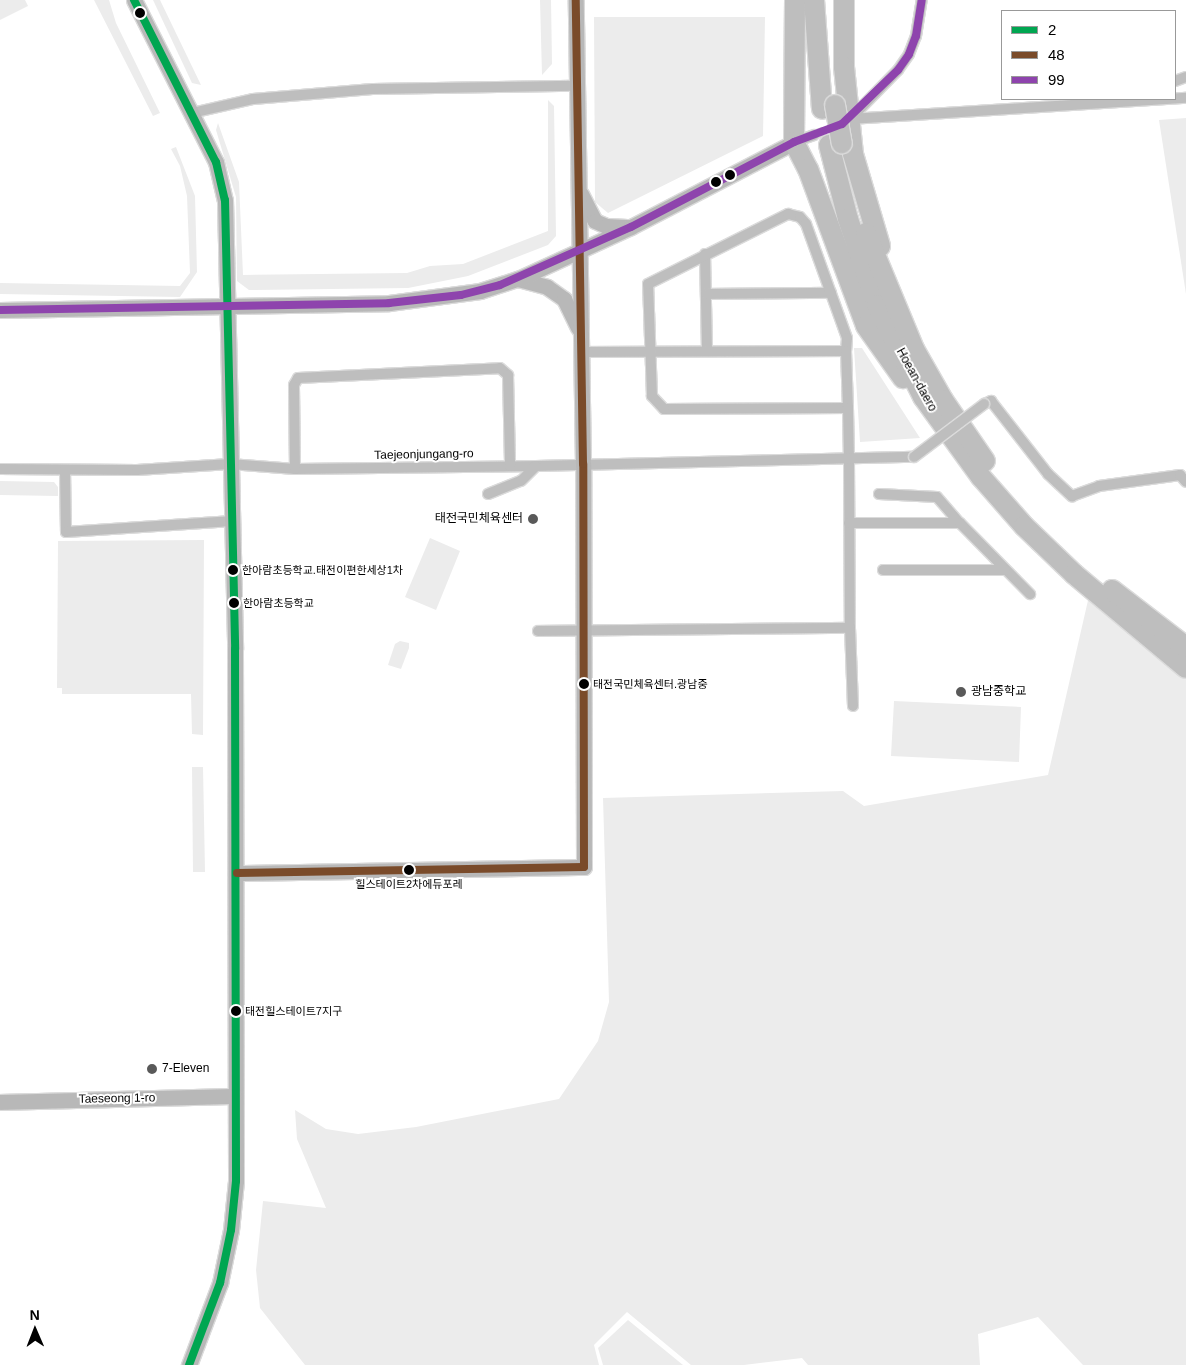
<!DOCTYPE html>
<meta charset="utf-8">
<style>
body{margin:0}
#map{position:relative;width:1186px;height:1365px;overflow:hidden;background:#fff;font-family:Arial,"Noto Sans KR",sans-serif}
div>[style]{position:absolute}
.green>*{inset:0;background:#ececec}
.street-tunnel>*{height:10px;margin-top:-5px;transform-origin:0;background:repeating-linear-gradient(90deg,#d9d9d9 0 10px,transparent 0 15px)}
.roads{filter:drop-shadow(1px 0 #dbdbdb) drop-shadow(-1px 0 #dbdbdb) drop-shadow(0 1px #dbdbdb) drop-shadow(0 -1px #dbdbdb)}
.street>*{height:10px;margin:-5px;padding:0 5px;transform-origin:5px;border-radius:5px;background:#bebebe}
.secondary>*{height:15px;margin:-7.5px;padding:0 7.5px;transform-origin:7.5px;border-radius:7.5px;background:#b8b8b8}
.highway>*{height:20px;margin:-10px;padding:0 10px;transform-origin:10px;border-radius:10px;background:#bebebe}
.bridges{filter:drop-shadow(1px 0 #dbdbdb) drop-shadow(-1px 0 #dbdbdb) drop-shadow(0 1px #dbdbdb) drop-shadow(0 -1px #dbdbdb)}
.street-bridge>*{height:10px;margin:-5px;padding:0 5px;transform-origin:5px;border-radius:5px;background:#bebebe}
.highway-bridge>*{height:20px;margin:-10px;padding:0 10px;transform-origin:10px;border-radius:10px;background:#bebebe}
.bus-1>*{height:8px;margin:-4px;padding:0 4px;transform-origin:4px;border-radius:4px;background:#00a651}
.bus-2>*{height:8px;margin:-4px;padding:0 4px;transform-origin:4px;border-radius:4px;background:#7a4b2a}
.bus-3>*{height:8px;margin:-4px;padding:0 4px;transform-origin:4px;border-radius:4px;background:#8e44ad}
.dots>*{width:14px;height:14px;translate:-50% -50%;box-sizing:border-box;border:2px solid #fff;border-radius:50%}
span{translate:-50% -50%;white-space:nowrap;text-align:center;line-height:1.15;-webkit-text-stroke:4px #fff;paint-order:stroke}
.bus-label{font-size:11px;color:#000}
.left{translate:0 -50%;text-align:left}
.street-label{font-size:12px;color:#000}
.poi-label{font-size:12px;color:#000}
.right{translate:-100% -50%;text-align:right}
.legend{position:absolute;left:1001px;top:10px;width:175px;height:90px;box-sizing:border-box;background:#fff;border:1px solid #999;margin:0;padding:6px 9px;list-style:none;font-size:15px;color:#000}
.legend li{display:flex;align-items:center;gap:10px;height:25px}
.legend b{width:25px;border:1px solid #999}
.north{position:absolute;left:10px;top:1305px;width:50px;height:50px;-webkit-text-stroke:4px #fff;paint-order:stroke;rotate:359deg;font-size:14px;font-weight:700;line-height:20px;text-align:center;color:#000}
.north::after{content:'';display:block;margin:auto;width:18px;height:22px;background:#000;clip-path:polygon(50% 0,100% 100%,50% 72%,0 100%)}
</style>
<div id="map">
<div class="green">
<div style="clip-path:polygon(0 0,25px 0,28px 6px,0 20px)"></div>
<div style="clip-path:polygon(94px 0,109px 0,116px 23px,160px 113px,153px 116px)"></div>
<div style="clip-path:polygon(153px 0,160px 0,201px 85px,192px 83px)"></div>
<div style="clip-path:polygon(540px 0,551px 0,552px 64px,542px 75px)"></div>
<div style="clip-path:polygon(765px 17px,763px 136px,608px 213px,595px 202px,594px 17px)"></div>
<div style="clip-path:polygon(548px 100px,554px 106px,556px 236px,548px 245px,468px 276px,408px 288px,249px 290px,237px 281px,236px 197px,216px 130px,218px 123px,239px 182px,243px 275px,407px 273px,430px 266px,463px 264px,548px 231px)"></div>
<div style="clip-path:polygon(1186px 118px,1186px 294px,1159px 120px)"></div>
<div style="clip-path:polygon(176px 147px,195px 196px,197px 272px,180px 297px,0 294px,0 283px,180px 286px,190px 273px,187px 196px,180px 166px,171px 149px)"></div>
<div style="clip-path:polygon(854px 348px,862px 348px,920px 438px,860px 442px)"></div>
<div style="clip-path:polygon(0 481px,54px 482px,58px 487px,58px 496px,0 495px)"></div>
<div style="clip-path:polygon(430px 538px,460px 551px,436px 610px,405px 597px)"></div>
<div style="clip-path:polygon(204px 540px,203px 735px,192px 734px,191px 694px,62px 694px,62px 688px,57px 688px,58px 541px)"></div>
<div style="clip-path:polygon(1089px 596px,1186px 676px,1186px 1365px,1083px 1365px,1038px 1317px,978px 1334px,980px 1365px,808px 1365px,802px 1358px,744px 1365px,691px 1365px,627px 1312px,594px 1345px,599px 1365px,305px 1365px,260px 1308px,256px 1270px,263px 1201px,326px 1208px,297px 1139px,295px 1110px,326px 1129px,358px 1134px,416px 1127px,559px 1099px,598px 1041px,609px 1002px,603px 798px,843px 791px,864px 806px,1048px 775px)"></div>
<div style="clip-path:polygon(400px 641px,409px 643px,409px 648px,401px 669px,388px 665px,395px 644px)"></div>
<div style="clip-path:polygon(894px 701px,1021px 707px,1019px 762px,891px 756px)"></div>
<div style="clip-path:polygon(192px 767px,203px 767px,205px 872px,193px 872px)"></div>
<div style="clip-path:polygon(628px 1320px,683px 1365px,603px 1365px,598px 1348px)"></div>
</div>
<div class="street-tunnel">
<div style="left:814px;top:135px;width:29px;rotate:-20deg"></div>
</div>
<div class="roads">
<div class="street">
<div style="left:1175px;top:81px;width:12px;rotate:-20deg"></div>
<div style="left:192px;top:113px;width:63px;rotate:-12.9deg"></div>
<div style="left:253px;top:99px;width:120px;rotate:-4.8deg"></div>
<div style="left:373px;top:89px;width:202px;rotate:-0.9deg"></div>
<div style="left:850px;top:119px;width:337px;rotate:-3.6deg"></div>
<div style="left:850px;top:119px;width:69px;rotate:-45.6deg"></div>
<div style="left:898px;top:70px;width:19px;rotate:-55deg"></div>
<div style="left:909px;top:54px;width:19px;rotate:-69deg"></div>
<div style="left:916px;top:36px;width:36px;rotate:-81deg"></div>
<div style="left:794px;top:142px;width:21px;rotate:-19deg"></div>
<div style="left:705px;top:254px;width:97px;rotate:88.8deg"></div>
<div style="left:707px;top:294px;width:124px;rotate:-0.5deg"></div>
<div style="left:582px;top:352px;width:264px;rotate:-0.2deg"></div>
<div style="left:984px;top:404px;width:8px;rotate:-23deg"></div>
<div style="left:991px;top:401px;width:93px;rotate:52deg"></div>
<div style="left:1048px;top:474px;width:33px;rotate:43deg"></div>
<div style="left:1072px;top:496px;width:29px;rotate:-20deg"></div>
<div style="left:1099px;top:486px;width:82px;rotate:-7.7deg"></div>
<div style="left:1180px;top:475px;width:9px;rotate:49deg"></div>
<div style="left:848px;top:408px;width:184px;rotate:179.7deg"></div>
<div style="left:664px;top:409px;width:18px;rotate:-133deg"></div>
<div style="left:652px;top:396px;width:112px;rotate:-92deg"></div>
<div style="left:648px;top:284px;width:157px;rotate:-26.6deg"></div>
<div style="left:788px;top:214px;width:12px;rotate:14deg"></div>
<div style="left:800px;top:217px;width:9px;rotate:49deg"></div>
<div style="left:806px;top:224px;width:121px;rotate:70.2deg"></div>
<div style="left:847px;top:338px;width:13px;rotate:94deg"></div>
<div style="left:846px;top:351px;width:57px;rotate:88deg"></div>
<div style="left:848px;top:408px;width:52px;rotate:88.9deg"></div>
<div style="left:849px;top:460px;width:168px;rotate:89.7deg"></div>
<div style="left:850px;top:628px;width:78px;rotate:87.8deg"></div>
<div style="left:0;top:469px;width:137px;rotate:0.4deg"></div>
<div style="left:137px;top:470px;width:93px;rotate:-3.7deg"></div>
<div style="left:230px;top:464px;width:65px;rotate:4.4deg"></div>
<div style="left:295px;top:469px;width:241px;rotate:-0.7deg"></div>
<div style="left:536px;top:466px;width:378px;rotate:-1.4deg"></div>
<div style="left:295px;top:469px;width:84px;rotate:-90.7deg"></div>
<div style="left:294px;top:385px;width:8px;rotate:-60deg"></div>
<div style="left:298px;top:378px;width:202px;rotate:-2.8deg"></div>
<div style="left:500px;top:368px;width:11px;rotate:41deg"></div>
<div style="left:508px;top:375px;width:91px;rotate:88.7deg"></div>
<div style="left:65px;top:470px;width:62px;rotate:89.1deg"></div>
<div style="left:66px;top:532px;width:167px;rotate:-3.8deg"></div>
<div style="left:488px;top:494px;width:35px;rotate:-22deg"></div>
<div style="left:521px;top:481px;width:21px;rotate:-45deg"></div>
<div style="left:879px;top:494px;width:58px;rotate:3deg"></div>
<div style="left:937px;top:497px;width:35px;rotate:49deg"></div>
<div style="left:849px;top:523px;width:111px"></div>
<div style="left:960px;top:523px;width:100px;rotate:45.4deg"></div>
<div style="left:883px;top:570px;width:122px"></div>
<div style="left:538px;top:631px;width:312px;rotate:-0.6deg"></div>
</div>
<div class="secondary">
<div style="left:134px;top:0;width:182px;rotate:63.2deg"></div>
<div style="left:216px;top:162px;width:39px;rotate:77deg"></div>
<div style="left:225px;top:200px;width:449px;rotate:88.7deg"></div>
<div style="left:235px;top:649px;width:532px;rotate:89.89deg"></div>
<div style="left:236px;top:1181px;width:49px;rotate:95.8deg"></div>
<div style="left:231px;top:1230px;width:54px;rotate:101.7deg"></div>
<div style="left:220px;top:1283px;width:88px;rotate:110.7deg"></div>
<div style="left:581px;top:194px;width:30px;rotate:63deg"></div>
<div style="left:595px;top:221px;width:12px;rotate:24deg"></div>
<div style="left:606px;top:226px;width:21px;rotate:3deg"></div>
<div style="left:518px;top:279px;width:30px;rotate:15deg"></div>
<div style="left:547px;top:287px;width:21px;rotate:35deg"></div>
<div style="left:564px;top:299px;width:32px;rotate:64deg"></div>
<div style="left:0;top:310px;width:389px;rotate:-1deg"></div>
<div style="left:389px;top:303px;width:92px;rotate:-7.5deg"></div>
<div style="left:480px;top:291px;width:40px;rotate:-18deg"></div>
<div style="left:518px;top:279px;width:124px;rotate:-24.7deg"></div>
<div style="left:631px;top:227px;width:184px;rotate:-27.5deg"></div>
<div style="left:237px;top:873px;width:347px;rotate:-1deg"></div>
<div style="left:584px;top:867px;width:403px;rotate:-90.1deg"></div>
<div style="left:583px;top:464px;width:464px;rotate:-90.9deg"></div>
<div style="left:0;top:1102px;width:234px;rotate:-1.5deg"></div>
</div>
<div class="highway">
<div style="left:795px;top:0;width:142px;rotate:90.4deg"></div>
<div style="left:794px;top:142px;width:30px;rotate:63deg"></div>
<div style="left:808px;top:169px;width:167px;rotate:69.7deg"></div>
<div style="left:866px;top:326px;width:64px;rotate:54.6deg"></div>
<div style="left:814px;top:0;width:109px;rotate:85.8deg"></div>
<div style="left:844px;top:0;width:67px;rotate:90deg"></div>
<div style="left:844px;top:67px;width:87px;rotate:84.1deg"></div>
<div style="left:853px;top:154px;width:96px;rotate:73.6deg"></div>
<div style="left:829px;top:145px;width:76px;rotate:75.6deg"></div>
<div style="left:848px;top:219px;width:91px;rotate:71.4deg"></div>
<div style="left:877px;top:305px;width:103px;rotate:63.4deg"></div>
<div style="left:923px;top:397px;width:99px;rotate:54.1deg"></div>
<div style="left:981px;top:477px;width:65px;rotate:48.7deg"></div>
<div style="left:1024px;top:526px;width:69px;rotate:43.8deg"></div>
<div style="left:1074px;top:574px;width:146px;rotate:40deg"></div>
<div style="left:866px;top:233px;width:126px;rotate:67.5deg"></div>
<div style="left:914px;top:349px;width:59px;rotate:60.4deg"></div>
<div style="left:943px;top:400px;width:74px;rotate:55.5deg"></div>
<div style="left:1112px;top:590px;width:93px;rotate:37.6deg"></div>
</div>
</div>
<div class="bridges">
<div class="street-bridge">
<div style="left:914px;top:457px;width:88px;rotate:-37.1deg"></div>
</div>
<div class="highway-bridge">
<div style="left:835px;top:105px;width:39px;rotate:80deg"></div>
</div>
</div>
<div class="bus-1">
<div style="left:134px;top:0;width:182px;rotate:63.2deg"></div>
<div style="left:216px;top:162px;width:39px;rotate:77deg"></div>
<div style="left:225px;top:200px;width:449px;rotate:88.7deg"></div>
<div style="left:235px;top:649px;width:532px;rotate:89.89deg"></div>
<div style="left:236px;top:1181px;width:49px;rotate:95.8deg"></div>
<div style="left:231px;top:1230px;width:54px;rotate:101.7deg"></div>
<div style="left:220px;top:1283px;width:88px;rotate:110.7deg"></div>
</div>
<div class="bus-2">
<div style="left:237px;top:873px;width:347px;rotate:-1deg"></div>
<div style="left:584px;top:867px;width:403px;rotate:-90.1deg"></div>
<div style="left:583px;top:464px;width:464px;rotate:-90.9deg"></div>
</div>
<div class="bus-3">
<div style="left:0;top:310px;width:389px;rotate:-1deg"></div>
<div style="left:389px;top:303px;width:72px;rotate:-6.3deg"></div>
<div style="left:461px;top:295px;width:40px;rotate:-14.4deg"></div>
<div style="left:500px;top:285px;width:143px;rotate:-23.9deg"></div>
<div style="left:631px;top:227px;width:184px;rotate:-27.5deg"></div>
<div style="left:794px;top:142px;width:51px;rotate:-20.6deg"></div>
<div style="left:842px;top:124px;width:78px;rotate:-44deg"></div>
<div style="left:898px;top:70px;width:19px;rotate:-55deg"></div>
<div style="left:909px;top:54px;width:19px;rotate:-69deg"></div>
<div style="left:916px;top:36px;width:36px;rotate:-81deg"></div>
</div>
<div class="dots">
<div style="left:140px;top:13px;background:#000"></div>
<div style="left:730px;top:175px;background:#000"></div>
<div style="left:716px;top:182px;background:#000"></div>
<div style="left:533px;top:519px;background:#595959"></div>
<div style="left:233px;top:570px;background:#000"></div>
<div style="left:234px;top:603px;background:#000"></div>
<div style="left:584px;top:684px;background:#000"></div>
<div style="left:961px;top:692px;background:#595959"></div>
<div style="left:409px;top:870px;background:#000"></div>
<div style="left:236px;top:1011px;background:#000"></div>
<div style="left:152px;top:1069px;background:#595959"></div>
</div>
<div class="bus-label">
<span class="left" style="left:242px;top:570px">한아람초등학교.태전이편한세상1차</span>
<span class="left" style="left:243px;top:603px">한아람초등학교</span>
<span class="left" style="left:593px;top:684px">태전국민체육센터.광남중</span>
<span style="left:409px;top:884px">힐스테이트2차에듀포레</span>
<span class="left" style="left:245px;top:1011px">태전힐스테이트7지구</span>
</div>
<div class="street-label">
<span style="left:916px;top:380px;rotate:61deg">Hoean-daero</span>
<span style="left:424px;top:455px;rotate:-1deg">Taejeonjungang-ro</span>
<span style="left:117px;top:1099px;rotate:-1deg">Taeseong 1-ro</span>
</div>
<div class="poi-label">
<span class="right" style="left:523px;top:519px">태전국민체육센터</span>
<span class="left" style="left:971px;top:692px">광남중학교</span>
<span class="left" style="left:162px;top:1069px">7-Eleven</span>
</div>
<ul class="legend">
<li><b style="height:6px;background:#00a651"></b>2</li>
<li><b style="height:6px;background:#7a4b2a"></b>48</li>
<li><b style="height:6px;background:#8e44ad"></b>99</li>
</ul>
<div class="north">N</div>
</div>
